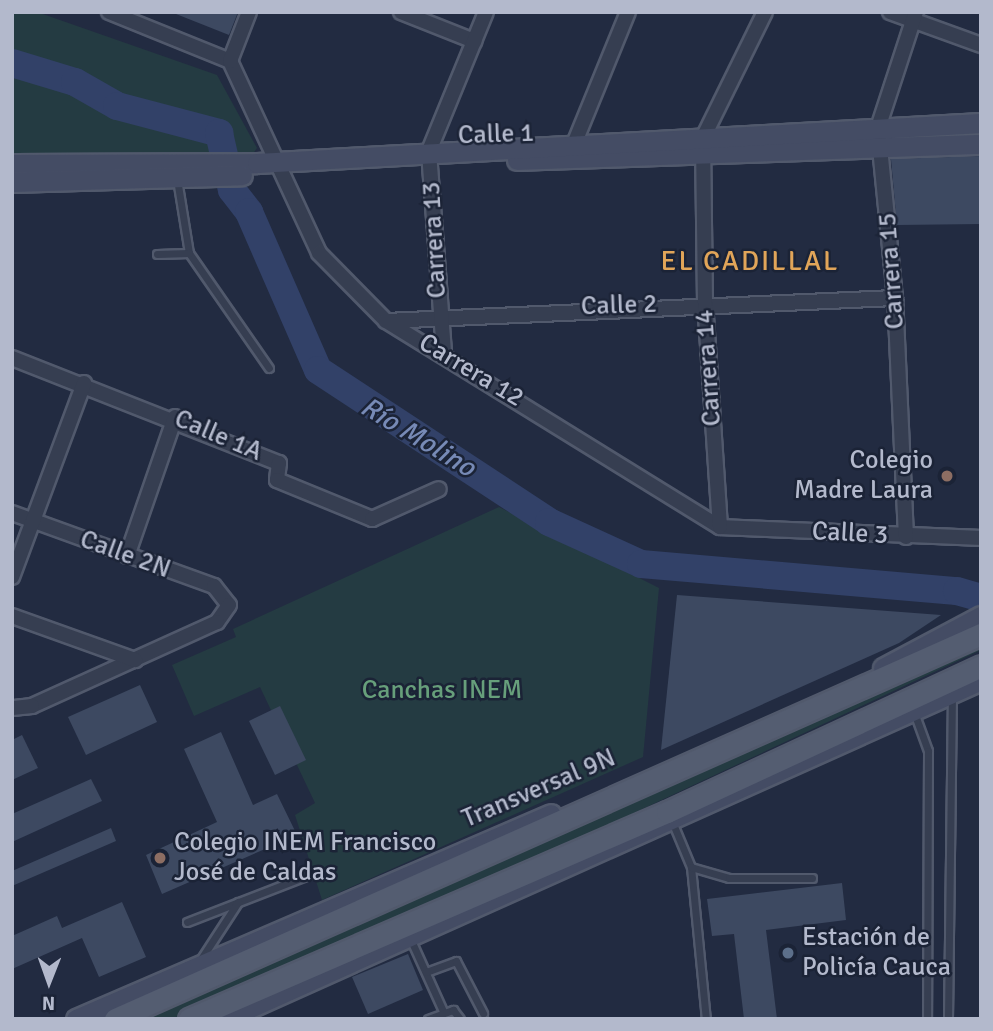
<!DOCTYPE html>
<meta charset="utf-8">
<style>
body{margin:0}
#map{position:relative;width:993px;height:1031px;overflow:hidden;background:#222b41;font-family:Signika,sans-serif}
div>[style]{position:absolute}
.green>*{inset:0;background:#243b42}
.river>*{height:28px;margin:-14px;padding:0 14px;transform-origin:14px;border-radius:14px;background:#324168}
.building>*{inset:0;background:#3d4961}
.roads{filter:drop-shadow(2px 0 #51596c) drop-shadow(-2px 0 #51596c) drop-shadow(0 2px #51596c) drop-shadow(0 -2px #51596c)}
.lane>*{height:7px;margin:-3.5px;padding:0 3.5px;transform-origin:3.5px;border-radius:3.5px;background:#363e51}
.street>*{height:14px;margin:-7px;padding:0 7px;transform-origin:7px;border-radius:7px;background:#363e51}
.secondary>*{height:19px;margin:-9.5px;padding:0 9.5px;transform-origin:9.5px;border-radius:9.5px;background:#444c64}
.primary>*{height:21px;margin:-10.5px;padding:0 10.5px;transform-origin:10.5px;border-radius:10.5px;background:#545d71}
.dots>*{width:19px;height:19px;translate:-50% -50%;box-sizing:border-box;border:4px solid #1b2336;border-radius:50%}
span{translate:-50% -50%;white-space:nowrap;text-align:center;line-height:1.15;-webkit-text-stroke:5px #1b2336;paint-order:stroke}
.street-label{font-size:26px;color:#b3b9cc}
.poi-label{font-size:26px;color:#b3b9cc}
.right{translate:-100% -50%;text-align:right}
.left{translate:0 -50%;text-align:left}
.park-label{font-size:26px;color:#679f7b}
.neighbourhood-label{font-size:28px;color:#e1a559;letter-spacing:2px}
.water-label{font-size:28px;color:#778ab6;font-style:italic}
.frame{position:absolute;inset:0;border:14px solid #b3b9cc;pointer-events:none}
.north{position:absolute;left:14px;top:947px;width:70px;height:70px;-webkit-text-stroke:5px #1b2336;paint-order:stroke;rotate:181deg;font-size:19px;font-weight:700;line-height:28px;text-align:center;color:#b3b9cc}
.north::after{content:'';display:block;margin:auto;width:24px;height:32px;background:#b3b9cc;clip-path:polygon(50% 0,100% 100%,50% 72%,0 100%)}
</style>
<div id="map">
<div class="green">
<div style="clip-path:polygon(12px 12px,37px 12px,217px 75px,257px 148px,252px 155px,12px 159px)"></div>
<div style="clip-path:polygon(499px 507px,659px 588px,643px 757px,322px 900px,295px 815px,315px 803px,260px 687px,194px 716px,172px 665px,236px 637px,233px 629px)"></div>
<div style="clip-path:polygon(981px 640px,981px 650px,585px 836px,172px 1019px,145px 1019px,796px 730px)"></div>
</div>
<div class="river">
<div style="left:12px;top:63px;width:66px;rotate:16.8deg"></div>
<div style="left:75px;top:82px;width:48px;rotate:29.7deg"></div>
<div style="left:117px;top:106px;width:106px;rotate:14.8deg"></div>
<div style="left:219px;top:133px;width:58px;rotate:77.2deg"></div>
<div style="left:232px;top:190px;width:28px;rotate:52deg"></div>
<div style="left:249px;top:212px;width:172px;rotate:66.4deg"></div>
<div style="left:318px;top:370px;width:277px;rotate:33.3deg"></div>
<div style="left:549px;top:522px;width:101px;rotate:24.5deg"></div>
<div style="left:641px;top:564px;width:317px;rotate:4.9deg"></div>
<div style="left:957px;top:591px;width:25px;rotate:16deg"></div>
</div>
<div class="building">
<div style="clip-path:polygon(171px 12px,238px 12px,229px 35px)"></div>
<div style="clip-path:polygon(981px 156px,981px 224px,897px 225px,891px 159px)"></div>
<div style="clip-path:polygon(677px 595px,941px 615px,899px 643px,661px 750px)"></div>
<div style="clip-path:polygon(140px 685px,157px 722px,86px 755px,68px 717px)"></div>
<div style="clip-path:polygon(280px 706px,306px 760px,275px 775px,249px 721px)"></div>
<div style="clip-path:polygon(221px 732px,253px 805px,277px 794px,297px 835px,162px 894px,146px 855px,217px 822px,184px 749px)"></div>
<div style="clip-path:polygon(22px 735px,38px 768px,12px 780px,12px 740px)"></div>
<div style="clip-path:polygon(91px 779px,102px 801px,12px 842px,12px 814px)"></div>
<div style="clip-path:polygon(111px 828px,116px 841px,12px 886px,12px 871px)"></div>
<div style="clip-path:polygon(842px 883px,846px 920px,766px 930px,777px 1019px,744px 1019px,734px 934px,712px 936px,707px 899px)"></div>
<div style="clip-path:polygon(122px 902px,146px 957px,99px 977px,82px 938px,12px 969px,12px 936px,57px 916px,62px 928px)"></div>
<div style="clip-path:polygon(408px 954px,423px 990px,368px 1014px,352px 977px)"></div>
</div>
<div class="roads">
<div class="lane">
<div style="left:177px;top:179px;width:75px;rotate:80.8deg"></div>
<div style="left:189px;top:253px;width:140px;rotate:55.2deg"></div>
<div style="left:157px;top:254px;width:32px;rotate:-2deg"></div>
<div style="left:915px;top:715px;width:38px;rotate:70deg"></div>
<div style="left:928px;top:751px;width:268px;rotate:90.2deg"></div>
<div style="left:671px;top:819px;width:52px;rotate:67.4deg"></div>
<div style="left:691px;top:867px;width:153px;rotate:84.4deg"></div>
<div style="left:691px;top:867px;width:40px;rotate:16deg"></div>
<div style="left:729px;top:878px;width:83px"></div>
<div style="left:187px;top:922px;width:133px;rotate:-21.2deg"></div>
<div style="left:410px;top:938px;width:80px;rotate:65.7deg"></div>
<div style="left:201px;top:959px;width:68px;rotate:-57deg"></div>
<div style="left:426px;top:972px;width:32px;rotate:-20deg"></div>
<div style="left:456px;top:961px;width:59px;rotate:62.6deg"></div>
<div style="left:428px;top:1019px;width:27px;rotate:-20deg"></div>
<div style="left:453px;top:1010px;width:11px;rotate:52deg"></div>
<div style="left:948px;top:1019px;width:324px;rotate:-89.3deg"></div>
</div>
<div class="street">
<div style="left:109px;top:12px;width:131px;rotate:22deg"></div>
<div style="left:230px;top:61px;width:212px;rotate:65.1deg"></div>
<div style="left:319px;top:253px;width:95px;rotate:45.4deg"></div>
<div style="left:386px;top:321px;width:392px;rotate:31.7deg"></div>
<div style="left:720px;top:527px;width:261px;rotate:2.4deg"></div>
<div style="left:401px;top:12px;width:79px;rotate:21.7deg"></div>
<div style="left:890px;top:12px;width:97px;rotate:19.9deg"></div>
<div style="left:230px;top:61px;width:53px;rotate:-68.8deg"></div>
<div style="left:570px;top:154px;width:153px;rotate:-67.8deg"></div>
<div style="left:386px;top:321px;width:510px;rotate:-2.59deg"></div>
<div style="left:444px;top:352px;width:202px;rotate:-94.3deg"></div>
<div style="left:429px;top:151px;width:150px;rotate:-67.7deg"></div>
<div style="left:12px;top:358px;width:287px;rotate:21.5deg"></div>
<div style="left:279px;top:463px;width:17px;rotate:97deg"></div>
<div style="left:277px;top:480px;width:103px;rotate:22.3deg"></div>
<div style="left:372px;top:519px;width:73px;rotate:-24.1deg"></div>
<div style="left:12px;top:513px;width:215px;rotate:19.9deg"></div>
<div style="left:214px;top:586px;width:24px;rotate:52deg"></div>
<div style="left:229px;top:605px;width:21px;rotate:125deg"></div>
<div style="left:217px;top:622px;width:203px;rotate:155.6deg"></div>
<div style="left:32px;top:706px;width:20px;rotate:174deg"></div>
<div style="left:720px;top:527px;width:225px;rotate:-93.8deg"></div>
<div style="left:705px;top:303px;width:165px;rotate:-90.7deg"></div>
<div style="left:703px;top:138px;width:140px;rotate:-63.8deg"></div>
<div style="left:906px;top:537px;width:239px;rotate:-92.6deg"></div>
<div style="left:895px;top:298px;width:171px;rotate:-95.7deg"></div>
<div style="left:878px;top:128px;width:122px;rotate:-71.9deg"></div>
<div style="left:127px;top:556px;width:147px;rotate:-70.9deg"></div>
<div style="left:12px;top:577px;width:207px;rotate:-69.6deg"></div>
<div style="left:12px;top:616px;width:131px;rotate:19.7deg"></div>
</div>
<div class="secondary">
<div style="left:517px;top:160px;width:464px;rotate:-2deg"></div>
<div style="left:12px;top:164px;width:245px;rotate:-0.2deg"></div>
<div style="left:257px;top:163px;width:725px;rotate:-3.16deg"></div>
<div style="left:12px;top:182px;width:230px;rotate:-1.7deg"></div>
<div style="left:883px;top:668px;width:111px;rotate:-28deg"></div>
<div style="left:76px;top:1019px;width:517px;rotate:-23.34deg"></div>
<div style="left:225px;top:1019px;width:829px;rotate:-24.15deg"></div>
</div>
<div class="primary">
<div style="left:115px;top:1019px;width:948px;rotate:-23.97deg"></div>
<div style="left:189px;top:1019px;width:521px;rotate:-23.42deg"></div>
<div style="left:667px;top:812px;width:346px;rotate:-24.9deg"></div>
</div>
</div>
<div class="dots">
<div style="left:947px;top:476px;background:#8d6e63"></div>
<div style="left:160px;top:858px;background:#8d6e63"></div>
<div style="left:788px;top:953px;background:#5c6f8a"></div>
</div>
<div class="street-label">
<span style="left:496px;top:135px;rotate:-2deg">Calle 1</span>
<span style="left:435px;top:240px;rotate:-93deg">Carrera 13</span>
<span style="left:892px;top:271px;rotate:-94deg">Carrera 15</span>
<span style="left:619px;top:306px;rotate:-2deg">Calle 2</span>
<span style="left:709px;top:368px;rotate:-94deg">Carrera 14</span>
<span style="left:471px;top:371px;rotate:31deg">Carrera 12</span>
<span style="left:218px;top:436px;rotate:23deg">Calle 1A</span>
<span style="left:850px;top:534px;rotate:3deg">Calle 3</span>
<span style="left:125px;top:555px;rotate:20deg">Calle 2N</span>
<span style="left:539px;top:789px;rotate:-23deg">Transversal 9N</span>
</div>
<div class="poi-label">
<span class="right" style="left:933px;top:476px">Colegio<br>Madre Laura</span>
<span class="left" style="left:174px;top:858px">Colegio INEM Francisco<br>José de Caldas</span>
<span class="left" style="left:802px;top:953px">Estación de<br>Policía Cauca</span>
</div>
<div class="park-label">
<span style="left:442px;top:691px">Canchas INEM</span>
</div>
<div class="neighbourhood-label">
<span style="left:750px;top:261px">EL CADILLAL</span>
</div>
<div class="water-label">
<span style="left:418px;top:437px;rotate:31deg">Río Molino</span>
</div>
<div class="frame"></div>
<div class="north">N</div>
</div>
